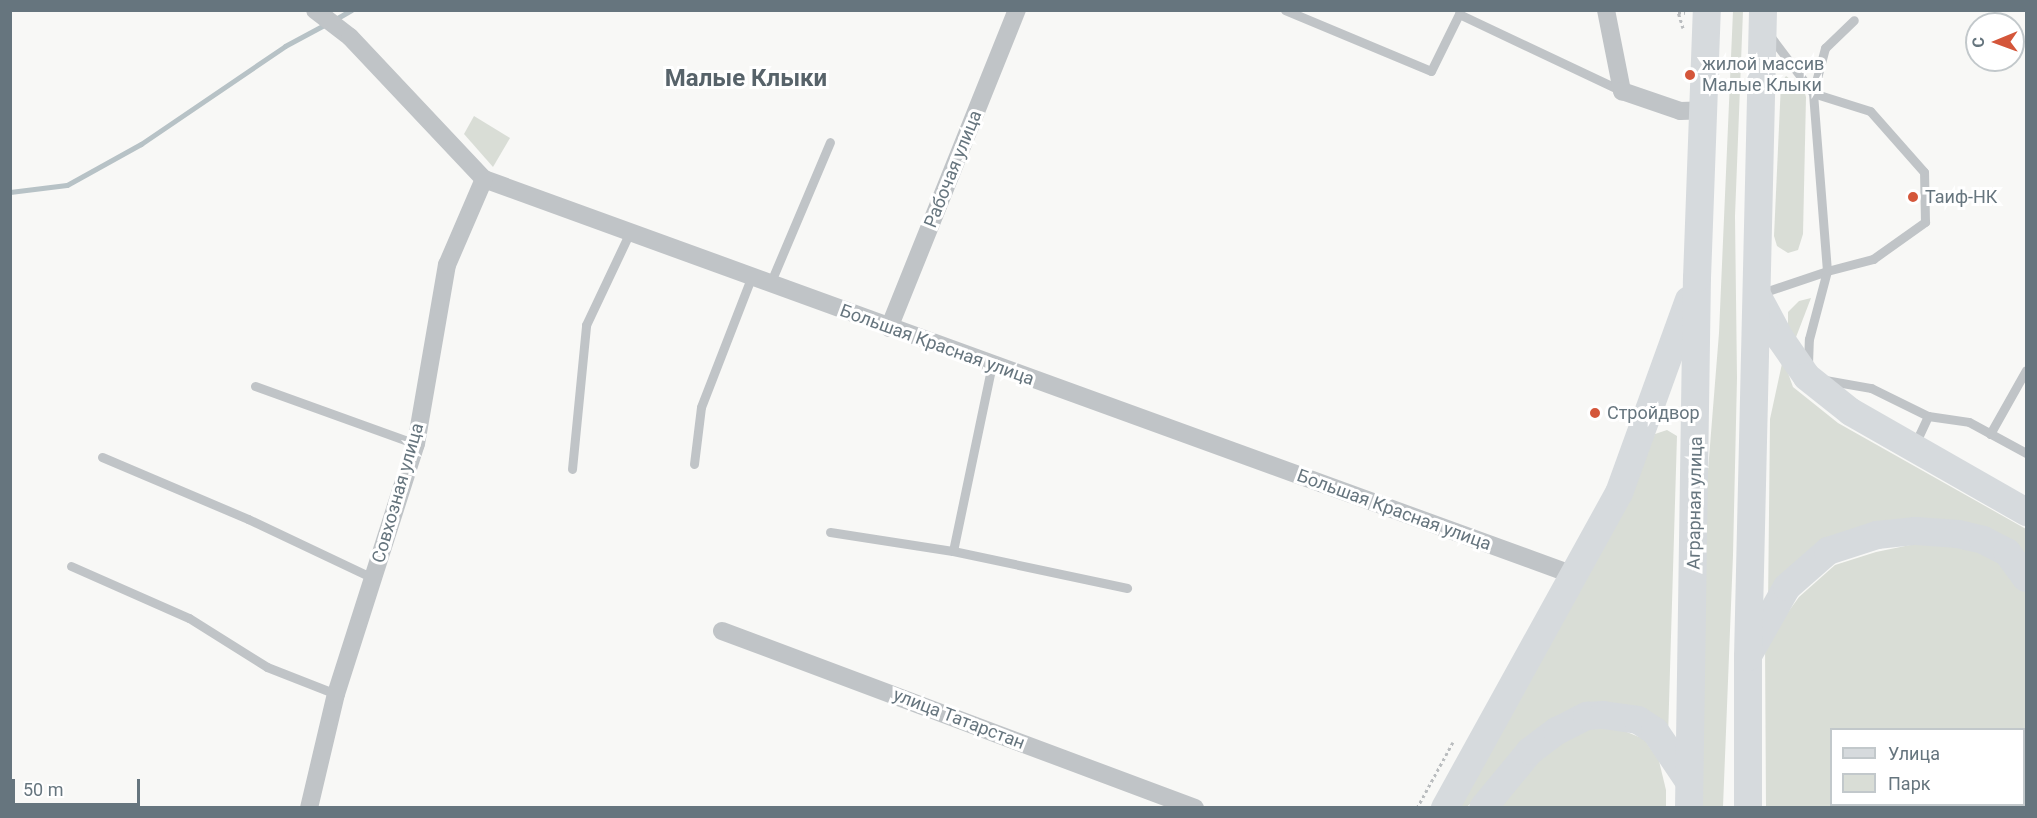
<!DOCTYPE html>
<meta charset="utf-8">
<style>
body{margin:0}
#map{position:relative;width:2037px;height:818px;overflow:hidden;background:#f8f8f6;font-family:Roboto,sans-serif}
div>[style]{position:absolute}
.green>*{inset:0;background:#d9ddd6}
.stream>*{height:5px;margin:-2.5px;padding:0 2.5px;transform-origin:2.5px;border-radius:2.5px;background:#b7c2c6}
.path>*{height:3px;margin-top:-1.5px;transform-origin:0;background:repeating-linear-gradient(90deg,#babdbf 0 3px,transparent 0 6px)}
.service>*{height:9px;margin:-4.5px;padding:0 4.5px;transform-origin:4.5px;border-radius:4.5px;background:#c0c4c7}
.minor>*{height:18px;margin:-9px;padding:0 9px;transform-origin:9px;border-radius:9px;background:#c0c4c7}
.primary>*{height:28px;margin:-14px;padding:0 14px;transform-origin:14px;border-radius:14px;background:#d6dadd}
.dots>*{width:16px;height:16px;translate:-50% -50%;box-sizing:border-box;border:3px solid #fff;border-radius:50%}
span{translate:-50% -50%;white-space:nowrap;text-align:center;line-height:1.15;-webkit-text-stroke:6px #fff;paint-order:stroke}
.poi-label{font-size:18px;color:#66757e}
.left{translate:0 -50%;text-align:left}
.street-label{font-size:18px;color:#66757e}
.district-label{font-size:24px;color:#57636a;font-weight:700}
.frame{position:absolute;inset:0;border:12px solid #66757e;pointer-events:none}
.legend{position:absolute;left:1830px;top:728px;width:195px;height:78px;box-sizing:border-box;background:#fff;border:2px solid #c2c8cb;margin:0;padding:8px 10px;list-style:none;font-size:18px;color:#66757e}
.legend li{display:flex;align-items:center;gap:12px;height:30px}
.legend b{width:30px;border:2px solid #c2c8cb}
.north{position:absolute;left:1965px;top:12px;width:60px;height:60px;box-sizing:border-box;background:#fff;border:2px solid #c2c8cb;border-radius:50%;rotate:269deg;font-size:16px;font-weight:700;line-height:24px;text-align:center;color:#66757e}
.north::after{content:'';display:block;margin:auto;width:21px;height:27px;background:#d4563a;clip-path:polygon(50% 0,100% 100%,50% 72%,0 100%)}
.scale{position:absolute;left:12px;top:779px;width:128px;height:27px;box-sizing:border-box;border:3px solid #66757e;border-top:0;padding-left:8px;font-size:18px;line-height:21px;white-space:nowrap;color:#66757e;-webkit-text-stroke:4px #fff;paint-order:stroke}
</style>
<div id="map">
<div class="green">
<div style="clip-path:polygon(1733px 11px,1743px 11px,1735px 216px,1737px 378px,1733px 555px,1723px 807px,1700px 807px,1703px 533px,1719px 333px)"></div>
<div style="clip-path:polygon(1786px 76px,1804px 90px,1806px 97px,1803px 234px,1798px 250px,1788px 253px,1777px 246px,1774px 236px,1781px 83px)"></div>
<div style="clip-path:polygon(474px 116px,510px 138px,493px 167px,464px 134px)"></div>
<div style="clip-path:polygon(1811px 298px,1793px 345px,1788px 330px,1788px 312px,1799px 301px)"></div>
<div style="clip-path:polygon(1783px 359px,1793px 387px,1838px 423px,2026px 529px,2026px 562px,1874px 526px,1768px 606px,1770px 419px)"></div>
<div style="clip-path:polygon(1667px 430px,1677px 436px,1668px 737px,1620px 710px,1517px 754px,1467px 807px,1453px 808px,1655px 434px)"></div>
<div style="clip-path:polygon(1915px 544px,1955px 544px,2002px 557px,2026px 588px,2026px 778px,2024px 781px,2024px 730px,1832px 730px,1832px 804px,2000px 805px,1996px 808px,1766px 807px,1765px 644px,1799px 597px,1835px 565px,1876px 552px)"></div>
<div style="clip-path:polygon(1591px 727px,1617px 728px,1644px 739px,1659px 761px,1666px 790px,1666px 807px,1491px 808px,1541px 753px)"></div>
</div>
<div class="stream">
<div style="left:334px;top:20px;width:20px;rotate:-30deg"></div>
<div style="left:10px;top:192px;width:57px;rotate:-7deg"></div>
<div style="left:67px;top:185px;width:85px;rotate:-29deg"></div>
<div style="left:141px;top:144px;width:174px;rotate:-34.2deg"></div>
<div style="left:285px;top:46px;width:47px;rotate:-28.2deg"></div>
</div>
<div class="path">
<div style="left:1683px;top:28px;width:17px;rotate:-107deg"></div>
<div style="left:1678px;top:12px;width:7px;rotate:8deg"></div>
<div style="left:1417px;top:808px;width:75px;rotate:-61.4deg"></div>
</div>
<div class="service">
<div style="left:1285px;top:10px;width:158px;rotate:22.7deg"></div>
<div style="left:1431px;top:71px;width:64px;rotate:-63.8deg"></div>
<div style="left:1459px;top:14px;width:180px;rotate:25.3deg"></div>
<div style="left:770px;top:284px;width:154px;rotate:-67.1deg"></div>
<div style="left:1759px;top:294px;width:72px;rotate:-18.7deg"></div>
<div style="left:1827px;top:271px;width:48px;rotate:-14.6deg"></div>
<div style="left:1873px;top:259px;width:64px;rotate:-35.4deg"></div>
<div style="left:1925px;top:222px;width:50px;rotate:-91.1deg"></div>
<div style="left:1924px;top:172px;width:81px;rotate:-131.5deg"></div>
<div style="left:1870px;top:111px;width:60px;rotate:-162.5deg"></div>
<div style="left:1813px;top:93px;width:71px;rotate:-127deg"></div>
<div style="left:1808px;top:364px;width:25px;rotate:-88deg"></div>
<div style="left:1809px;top:339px;width:70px;rotate:-75.2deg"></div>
<div style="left:1827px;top:271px;width:179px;rotate:-94.5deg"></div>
<div style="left:1813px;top:93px;width:47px;rotate:-75.1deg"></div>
<div style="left:1825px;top:48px;width:40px;rotate:-44deg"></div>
<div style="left:1825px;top:380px;width:47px;rotate:9.9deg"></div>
<div style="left:1871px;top:388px;width:64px;rotate:26.2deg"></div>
<div style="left:1928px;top:416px;width:41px;rotate:8.3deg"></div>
<div style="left:1969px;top:422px;width:65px;rotate:28.5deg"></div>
<div style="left:255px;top:386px;width:171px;rotate:19.8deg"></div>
<div style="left:1990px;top:434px;width:73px;rotate:-60.6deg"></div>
<div style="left:1915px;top:444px;width:31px;rotate:-65deg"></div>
<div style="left:102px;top:457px;width:159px;rotate:23deg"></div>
<div style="left:248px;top:519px;width:138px;rotate:25.3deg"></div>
<div style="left:694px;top:464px;width:57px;rotate:-83deg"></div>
<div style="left:701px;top:407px;width:138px;rotate:-68.8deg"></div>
<div style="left:572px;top:469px;width:145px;rotate:-84.4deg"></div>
<div style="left:586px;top:325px;width:103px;rotate:-64.7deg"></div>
<div style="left:830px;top:532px;width:124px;rotate:8.8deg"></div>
<div style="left:953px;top:551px;width:178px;rotate:12deg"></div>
<div style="left:953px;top:551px;width:190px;rotate:-78.2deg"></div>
<div style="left:71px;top:566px;width:129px;rotate:23.8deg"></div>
<div style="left:189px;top:618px;width:92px;rotate:32.1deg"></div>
<div style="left:267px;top:667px;width:74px;rotate:21.4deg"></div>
</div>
<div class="minor">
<div style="left:315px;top:10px;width:44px;rotate:37.6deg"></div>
<div style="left:350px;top:37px;width:195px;rotate:46.7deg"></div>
<div style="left:484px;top:179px;width:1160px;rotate:19.97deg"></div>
<div style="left:1606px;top:10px;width:83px;rotate:78.8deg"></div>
<div style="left:1622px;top:91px;width:61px;rotate:19deg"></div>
<div style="left:1680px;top:111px;width:24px;rotate:-2deg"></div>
<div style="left:889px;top:328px;width:343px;rotate:-68.1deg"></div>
<div style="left:722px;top:631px;width:505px;rotate:20.52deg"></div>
<div style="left:309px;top:808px;width:117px;rotate:-76.7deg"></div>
<div style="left:336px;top:694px;width:262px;rotate:-72.3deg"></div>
<div style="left:416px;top:444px;width:182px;rotate:-80.2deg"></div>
<div style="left:447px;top:265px;width:94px;rotate:-66.7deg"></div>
</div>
<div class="primary">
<div style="left:1757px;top:295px;width:49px;rotate:61.9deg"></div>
<div style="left:1780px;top:338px;width:47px;rotate:55.3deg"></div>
<div style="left:1807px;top:377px;width:56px;rotate:38.5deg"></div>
<div style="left:1851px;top:412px;width:202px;rotate:29.7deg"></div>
<div style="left:1750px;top:652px;width:75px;rotate:-60.4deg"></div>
<div style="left:1787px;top:587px;width:55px;rotate:-41.3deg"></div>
<div style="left:1828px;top:551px;width:52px;rotate:-18.1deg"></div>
<div style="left:1877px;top:535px;width:39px;rotate:-6deg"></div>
<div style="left:1916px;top:531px;width:42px;rotate:4.1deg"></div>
<div style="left:1958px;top:534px;width:26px;rotate:13deg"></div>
<div style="left:1983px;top:540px;width:27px;rotate:27deg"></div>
<div style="left:2007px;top:552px;width:32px;rotate:54deg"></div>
<div style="left:2024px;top:800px;width:6px;rotate:-72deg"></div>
<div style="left:1445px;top:808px;width:360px;rotate:-61.1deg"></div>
<div style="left:1619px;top:493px;width:205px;rotate:-70.1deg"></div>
<div style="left:1483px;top:808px;width:74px;rotate:-50.5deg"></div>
<div style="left:1530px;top:751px;width:34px;rotate:-37deg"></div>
<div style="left:1557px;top:731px;width:34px;rotate:-27deg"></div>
<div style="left:1587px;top:716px;width:16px;rotate:-4deg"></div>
<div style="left:1603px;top:715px;width:35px;rotate:8deg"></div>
<div style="left:1638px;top:720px;width:20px;rotate:33deg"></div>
<div style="left:1655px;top:731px;width:59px;rotate:56deg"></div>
<div style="left:1689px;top:808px;width:530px;rotate:-89.14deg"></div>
<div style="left:1697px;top:278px;width:268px;rotate:-87.9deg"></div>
<div style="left:1748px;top:808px;width:151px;rotate:-90deg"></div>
<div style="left:1748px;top:657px;width:647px;rotate:-88.67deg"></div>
</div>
<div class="dots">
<div style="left:1690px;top:75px;background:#d4563a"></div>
<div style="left:1913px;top:197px;background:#d4563a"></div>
<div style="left:1595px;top:413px;background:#d4563a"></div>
</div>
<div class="poi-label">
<span class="left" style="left:1702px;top:75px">жилой массив<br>Малые Клыки</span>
<span class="left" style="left:1925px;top:197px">Таиф-НК</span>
<span class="left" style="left:1607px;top:413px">Стройдвор</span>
</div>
<div class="street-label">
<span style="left:953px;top:169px;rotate:-68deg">Рабочая улица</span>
<span style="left:937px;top:345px;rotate:20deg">Большая Красная улица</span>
<span style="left:398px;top:493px;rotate:-74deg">Совхозная улица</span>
<span style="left:1695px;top:503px;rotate:-89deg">Аграрная улица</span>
<span style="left:1394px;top:510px;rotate:20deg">Большая Красная улица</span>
<span style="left:959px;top:719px;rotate:21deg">улица Татарстан</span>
</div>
<div class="district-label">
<span style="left:746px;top:79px">Малые Клыки</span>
</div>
<div class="frame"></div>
<ul class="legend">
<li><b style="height:8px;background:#d6dadd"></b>Улица</li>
<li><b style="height:16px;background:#d9ddd6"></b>Парк</li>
</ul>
<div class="north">С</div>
<div class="scale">50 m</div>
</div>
